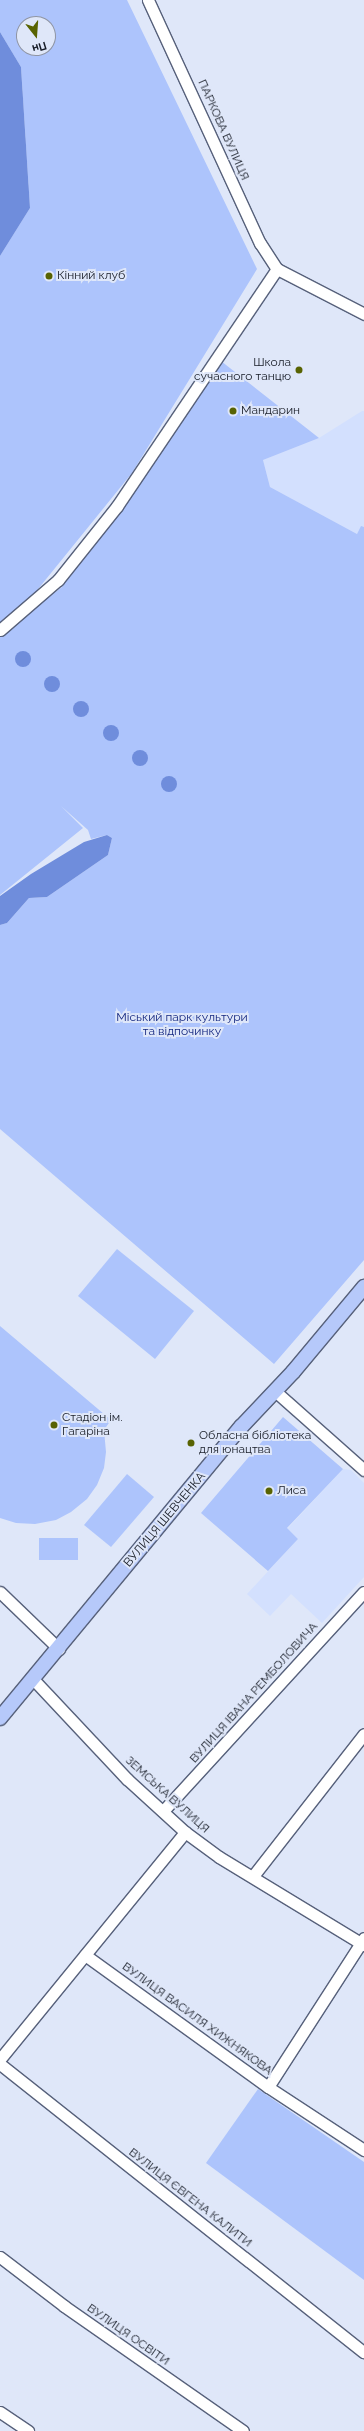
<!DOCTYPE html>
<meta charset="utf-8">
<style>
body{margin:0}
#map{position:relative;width:364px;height:2431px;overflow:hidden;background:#dfe7f9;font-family:Raleway,sans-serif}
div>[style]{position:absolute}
.built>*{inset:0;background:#d3e0fe}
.green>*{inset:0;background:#adc4fc}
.water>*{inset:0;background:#6f8ddc}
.round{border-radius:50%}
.roads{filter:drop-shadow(1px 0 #57617b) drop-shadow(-1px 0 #57617b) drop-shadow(0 1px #57617b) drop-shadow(0 -1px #57617b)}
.minor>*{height:11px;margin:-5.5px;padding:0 5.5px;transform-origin:5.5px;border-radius:5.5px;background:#fff}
.major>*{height:14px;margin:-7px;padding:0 7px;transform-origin:7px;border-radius:7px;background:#b6c9fa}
.dots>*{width:11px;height:11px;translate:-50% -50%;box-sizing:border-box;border:2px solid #dfe7f9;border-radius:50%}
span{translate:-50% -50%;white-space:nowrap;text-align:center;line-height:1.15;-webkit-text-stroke:4px #dfe7f9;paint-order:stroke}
.street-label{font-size:12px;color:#161b25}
.poi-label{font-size:12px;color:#161b25}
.left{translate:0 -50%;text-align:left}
.right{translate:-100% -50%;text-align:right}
.park-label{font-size:12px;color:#11247e}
.north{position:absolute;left:16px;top:16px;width:40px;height:40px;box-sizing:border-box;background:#dfe7f9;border:1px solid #8f95a4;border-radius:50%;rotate:163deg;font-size:11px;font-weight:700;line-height:16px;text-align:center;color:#161b25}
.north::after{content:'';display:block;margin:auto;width:14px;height:18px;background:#586302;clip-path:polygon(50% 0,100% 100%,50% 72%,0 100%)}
</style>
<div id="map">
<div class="built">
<div style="clip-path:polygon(362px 411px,364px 411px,364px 527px,361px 527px,357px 534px,270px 487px,263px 460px,319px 438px)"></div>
<div style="clip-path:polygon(343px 1469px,351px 1470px,364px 1483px,364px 1577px,322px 1623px,291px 1594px,270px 1616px,247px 1594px,298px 1539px,287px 1529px)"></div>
</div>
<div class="green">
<div style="clip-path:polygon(evenodd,0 0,127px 0,257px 269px,132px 473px,30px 599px,0 623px,0 256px,30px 208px,21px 67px,0 32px,0 0,24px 24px,48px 24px,48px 48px,24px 48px,24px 24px)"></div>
<div style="clip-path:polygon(221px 361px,319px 438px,263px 460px,270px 487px,357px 534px,361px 526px,364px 527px,364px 1260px,274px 1364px,0 1129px,0 925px,7px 923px,29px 898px,47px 897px,108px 855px,112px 838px,107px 835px,91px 839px,88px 830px,61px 806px,83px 828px,0 895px,0 635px,62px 587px,151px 456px)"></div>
<div style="clip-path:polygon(117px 1249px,194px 1311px,155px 1359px,78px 1296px)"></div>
<div style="clip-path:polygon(0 1326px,111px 1420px,104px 1430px,106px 1452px,104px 1468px,97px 1485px,87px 1499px,71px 1512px,56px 1520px,35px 1524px,16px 1523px,0 1518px)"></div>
<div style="clip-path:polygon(283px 1417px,343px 1469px,287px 1528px,298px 1539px,268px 1571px,201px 1513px)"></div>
<div style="clip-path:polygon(127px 1474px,154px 1497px,111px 1547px,84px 1525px)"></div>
<div style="clip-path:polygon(39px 1538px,78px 1538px,78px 1560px,39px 1560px)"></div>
<div style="clip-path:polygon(258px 2089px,364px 2162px,364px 2280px,206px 2163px)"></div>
</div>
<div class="water">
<div style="clip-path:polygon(0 32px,21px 67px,30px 208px,0 256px)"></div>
<div class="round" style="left:15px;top:651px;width:16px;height:16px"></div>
<div class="round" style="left:44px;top:676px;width:16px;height:16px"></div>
<div class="round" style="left:73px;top:701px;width:16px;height:16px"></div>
<div class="round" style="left:103px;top:725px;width:16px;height:16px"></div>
<div class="round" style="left:132px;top:750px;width:16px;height:16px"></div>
<div class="round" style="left:161px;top:776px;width:16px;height:16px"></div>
<div style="clip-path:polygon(107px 835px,112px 838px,108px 855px,47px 897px,29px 898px,7px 923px,0 925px,0 896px,31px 874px,84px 842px)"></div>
</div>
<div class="roads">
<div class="minor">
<div style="left:148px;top:0;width:268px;rotate:65.3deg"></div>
<div style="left:260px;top:243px;width:31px;rotate:57deg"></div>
<div style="left:277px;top:269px;width:98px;rotate:27.3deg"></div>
<div style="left:0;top:630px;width:77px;rotate:-40.8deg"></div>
<div style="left:58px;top:580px;width:95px;rotate:-51.4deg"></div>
<div style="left:117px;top:506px;width:286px;rotate:-56deg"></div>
<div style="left:275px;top:1391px;width:119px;rotate:41.6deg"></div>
<div style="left:0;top:1592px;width:82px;rotate:44deg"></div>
<div style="left:33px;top:1679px;width:137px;rotate:46.8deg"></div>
<div style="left:127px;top:1779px;width:79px;rotate:42.4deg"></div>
<div style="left:185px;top:1832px;width:42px;rotate:36.3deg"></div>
<div style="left:219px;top:1857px;width:170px;rotate:31.3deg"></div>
<div style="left:163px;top:1811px;width:297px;rotate:-47.5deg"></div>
<div style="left:253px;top:1876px;width:180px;rotate:-52deg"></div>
<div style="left:85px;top:1955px;width:226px;rotate:35.8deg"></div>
<div style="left:268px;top:2087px;width:177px;rotate:-57.2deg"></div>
<div style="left:0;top:2059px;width:293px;rotate:-50.8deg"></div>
<div style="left:0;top:2064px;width:464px;rotate:38.4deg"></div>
<div style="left:268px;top:2087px;width:115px;rotate:33.3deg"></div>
<div style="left:0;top:2257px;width:81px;rotate:37.4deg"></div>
<div style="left:64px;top:2306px;width:218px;rotate:34.9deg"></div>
<div style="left:0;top:2412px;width:34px;rotate:34deg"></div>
</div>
<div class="major">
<div style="left:0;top:1718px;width:378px;rotate:-50.4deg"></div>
<div style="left:241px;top:1427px;width:76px;rotate:-46.6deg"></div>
<div style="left:293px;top:1372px;width:111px;rotate:-50.1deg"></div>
</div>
</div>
<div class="dots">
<div style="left:49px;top:276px;background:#586302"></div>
<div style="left:299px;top:370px;background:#586302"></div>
<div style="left:233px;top:411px;background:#586302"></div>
<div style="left:54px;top:1425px;background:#586302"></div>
<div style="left:191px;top:1443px;background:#586302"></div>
<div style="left:269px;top:1491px;background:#586302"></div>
</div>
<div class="street-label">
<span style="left:223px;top:130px;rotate:66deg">ПАРКОВА ВУЛИЦЯ</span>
<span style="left:165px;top:1520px;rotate:-50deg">ВУЛИЦЯ ШЕВЧЕНКА</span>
<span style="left:254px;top:1693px;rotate:-48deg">ВУЛИЦЯ ІВАНА РЕМБОЛОВИЧА</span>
<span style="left:167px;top:1795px;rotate:42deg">ЗЕМСЬКА ВУЛИЦЯ</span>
<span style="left:197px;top:2019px;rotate:36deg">ВУЛИЦЯ ВАСИЛЯ ХИЖНЯКОВА</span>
<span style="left:190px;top:2198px;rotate:38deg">ВУЛИЦЯ ЄВГЕНА КАЛИТИ</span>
<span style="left:128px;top:2335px;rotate:35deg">ВУЛИЦЯ ОСВІТИ</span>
</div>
<div class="poi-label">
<span class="left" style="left:57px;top:276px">Кінний клуб</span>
<span class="right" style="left:291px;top:370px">Школа<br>сучасного танцю</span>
<span class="left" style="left:241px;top:411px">Мандарин</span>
<span class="left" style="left:62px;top:1425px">Стадіон ім.<br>Гагаріна</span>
<span class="left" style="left:199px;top:1443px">Обласна бібліотека<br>для юнацтва</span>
<span class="left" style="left:277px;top:1491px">Лиса</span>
</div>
<div class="park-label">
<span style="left:182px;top:1025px">Міський парк культури<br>та відпочинку</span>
</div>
<div class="north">Пн</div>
</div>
